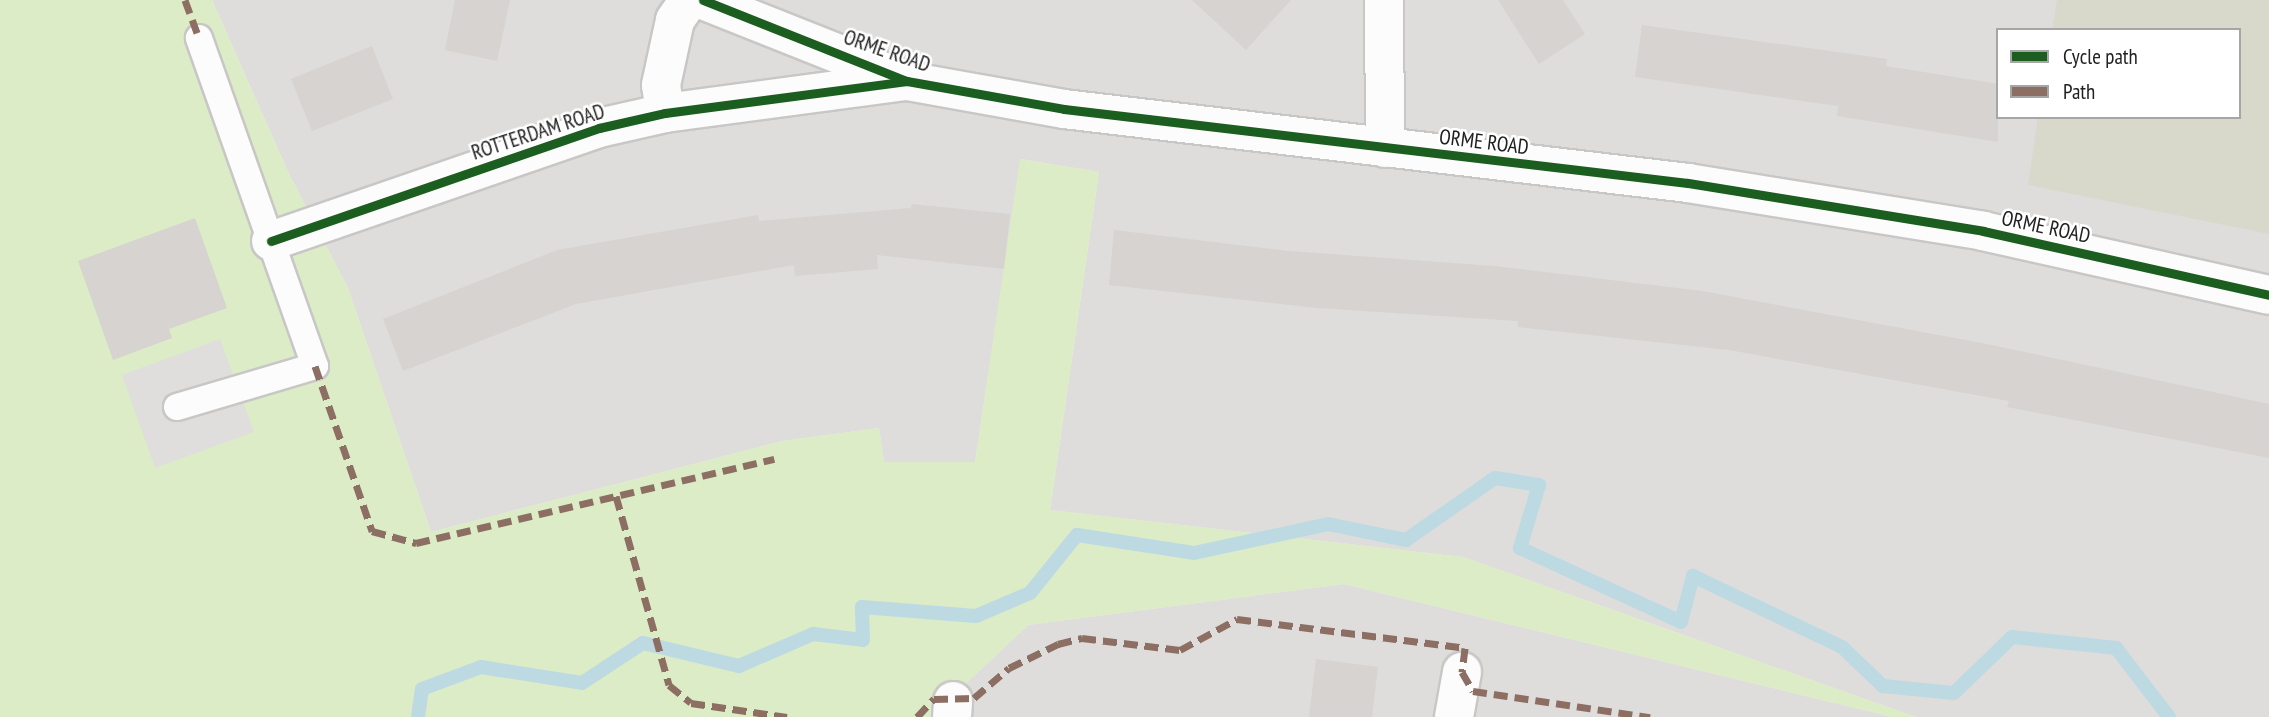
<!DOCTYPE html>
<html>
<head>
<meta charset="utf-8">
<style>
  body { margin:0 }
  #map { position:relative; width:2269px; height:717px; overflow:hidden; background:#efede9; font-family:"PT Sans Narrow",sans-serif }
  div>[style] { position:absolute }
  .residential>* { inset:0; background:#dedddb }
  .construction>* { inset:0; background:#d8d8cb }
  .grass>* { inset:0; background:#dbecc7 }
  .parking>* { inset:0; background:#dfdedd }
  .stream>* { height:14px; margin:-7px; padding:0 7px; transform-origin:7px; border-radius:7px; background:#bddae3 }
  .building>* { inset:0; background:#d6d3d0 }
  .roads { filter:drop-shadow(2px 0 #c8c7c5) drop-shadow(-2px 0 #c8c7c5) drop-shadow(0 2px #c8c7c5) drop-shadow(0 -2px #c8c7c5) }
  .service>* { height:26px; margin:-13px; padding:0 13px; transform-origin:13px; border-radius:13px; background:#fdfcfc }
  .minor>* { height:38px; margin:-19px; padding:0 19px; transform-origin:19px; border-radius:19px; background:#fdfcfc }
  .quiet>* { height:7px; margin-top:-3.5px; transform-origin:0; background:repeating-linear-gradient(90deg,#8d6e63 0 14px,transparent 0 21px) }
  .cycleway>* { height:9px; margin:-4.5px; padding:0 4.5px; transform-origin:4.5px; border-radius:4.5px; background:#1b5e20 }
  span { translate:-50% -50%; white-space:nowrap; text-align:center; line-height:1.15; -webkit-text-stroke:5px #fff; paint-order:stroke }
  .street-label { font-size:21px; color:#212121 }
  .legend { position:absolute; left:1996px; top:28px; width:245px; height:91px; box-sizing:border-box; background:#fff; border:2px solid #a6a6a6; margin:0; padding:9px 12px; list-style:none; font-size:21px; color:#212121 }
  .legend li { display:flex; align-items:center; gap:14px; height:35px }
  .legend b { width:35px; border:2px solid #a6a6a6 }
</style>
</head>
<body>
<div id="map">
  <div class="residential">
    <div style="clip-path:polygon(evenodd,212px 0,2269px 0,2269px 717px,1916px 717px,1463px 557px,1050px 510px,1099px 172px,1021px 159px,975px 462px,884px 462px,879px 428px,782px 441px,431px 532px,348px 288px,289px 174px,212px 0,1998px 30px,2239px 30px,2239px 117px,1998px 117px,1998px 30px)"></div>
    <div style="clip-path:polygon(1344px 584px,1892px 717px,930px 717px,1028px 625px)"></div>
  </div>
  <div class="construction">
    <div style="clip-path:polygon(2057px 0,2269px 0,2269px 234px,2028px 185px,2038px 117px,2239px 117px,2239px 30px,2052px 30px)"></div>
  </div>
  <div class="grass">
    <div style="clip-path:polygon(0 0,212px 0,289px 174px,348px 288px,431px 532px,782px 441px,879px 428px,884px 462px,975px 462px,1020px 159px,1099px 172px,1050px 510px,1463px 557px,1916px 717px,1892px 717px,1344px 584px,1028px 625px,930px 717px,0 717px)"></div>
  </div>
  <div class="parking">
    <div style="clip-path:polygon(220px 339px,254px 432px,155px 468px,122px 375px)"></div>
  </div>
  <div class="stream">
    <div style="left:418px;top:717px;width:28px;rotate:-82deg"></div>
    <div style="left:422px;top:689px;width:63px;rotate:-20.4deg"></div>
    <div style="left:481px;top:667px;width:102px;rotate:9deg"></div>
    <div style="left:582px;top:683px;width:73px;rotate:-33.3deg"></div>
    <div style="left:643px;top:643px;width:99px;rotate:13.5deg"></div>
    <div style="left:739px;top:666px;width:81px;rotate:-23.4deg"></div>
    <div style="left:813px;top:634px;width:50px;rotate:6.8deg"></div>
    <div style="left:863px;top:640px;width:33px;rotate:-92deg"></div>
    <div style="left:862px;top:607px;width:114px;rotate:4.5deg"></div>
    <div style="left:976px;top:616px;width:59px;rotate:-23.1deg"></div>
    <div style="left:1030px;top:593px;width:75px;rotate:-51deg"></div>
    <div style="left:1077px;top:535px;width:118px;rotate:8.7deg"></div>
    <div style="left:1194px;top:553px;width:137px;rotate:-12.2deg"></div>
    <div style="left:1328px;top:524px;width:80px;rotate:11.6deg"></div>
    <div style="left:1406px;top:540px;width:108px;rotate:-34.9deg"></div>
    <div style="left:1495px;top:478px;width:45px;rotate:9deg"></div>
    <div style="left:1539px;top:485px;width:66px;rotate:106.8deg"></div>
    <div style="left:1520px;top:548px;width:177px;rotate:24.7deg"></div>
    <div style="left:1681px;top:622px;width:48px;rotate:-75.4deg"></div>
    <div style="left:1693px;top:576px;width:165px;rotate:25.5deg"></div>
    <div style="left:1842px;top:647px;width:57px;rotate:43.6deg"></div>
    <div style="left:1883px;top:686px;width:71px;rotate:5.6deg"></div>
    <div style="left:1954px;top:693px;width:81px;rotate:-44deg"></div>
    <div style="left:2012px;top:637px;width:105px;rotate:6deg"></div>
    <div style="left:2116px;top:648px;width:87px;rotate:52.5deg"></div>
  </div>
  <div class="building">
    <div style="clip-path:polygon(455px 0,510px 0,497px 61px,445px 50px)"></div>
    <div style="clip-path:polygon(1192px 0,1291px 0,1246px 50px)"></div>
    <div style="clip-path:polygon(1498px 0,1563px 0,1585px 34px,1539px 64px)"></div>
    <div style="clip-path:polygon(1642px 25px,1887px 59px,1886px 66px,1998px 84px,1998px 142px,1837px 116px,1838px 106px,1635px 77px)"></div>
    <div style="clip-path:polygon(372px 46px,393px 99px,312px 131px,291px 79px)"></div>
    <div style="clip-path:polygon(912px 204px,1010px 214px,1004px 269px,877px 255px,878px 269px,795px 276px,794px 265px,576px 304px,403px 371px,383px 319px,557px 250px,758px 215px,759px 221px,911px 208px)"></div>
    <div style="clip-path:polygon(195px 218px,227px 308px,169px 329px,172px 338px,113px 360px,78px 261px)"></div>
    <div style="clip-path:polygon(1114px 230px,1289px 251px,1494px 266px,1702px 291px,1987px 344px,2269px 404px,2269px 458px,2007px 407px,2009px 401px,1729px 350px,1518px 327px,1518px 321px,1317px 308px,1109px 285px)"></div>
    <div style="clip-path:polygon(1316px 659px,1378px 667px,1372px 717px,1309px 717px)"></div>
  </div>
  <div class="roads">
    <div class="service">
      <div style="left:177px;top:407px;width:144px;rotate:-16.5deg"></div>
      <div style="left:315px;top:366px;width:348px;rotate:-109.5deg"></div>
    </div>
    <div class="minor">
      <div style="left:703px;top:0;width:219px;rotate:21.7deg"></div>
      <div style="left:907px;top:81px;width:159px;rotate:10.1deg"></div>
      <div style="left:1064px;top:109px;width:628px;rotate:6.76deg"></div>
      <div style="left:1688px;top:183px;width:299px;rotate:9.2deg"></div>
      <div style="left:1983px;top:231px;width:293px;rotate:12.6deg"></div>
      <div style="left:1384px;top:0;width:148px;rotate:89.6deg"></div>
      <div style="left:665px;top:113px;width:28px;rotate:-98deg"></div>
      <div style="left:661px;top:85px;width:66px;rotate:-77.8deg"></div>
      <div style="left:675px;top:20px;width:24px;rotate:-55deg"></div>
      <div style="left:271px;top:241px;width:347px;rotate:-19deg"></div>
      <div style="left:599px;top:128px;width:68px;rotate:-12.8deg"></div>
      <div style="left:665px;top:113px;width:241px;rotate:-7.6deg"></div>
      <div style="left:952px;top:717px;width:16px;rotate:-86deg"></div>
      <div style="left:1454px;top:717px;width:46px;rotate:-79.9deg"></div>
    </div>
  </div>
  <div class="quiet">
    <div style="left:185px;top:0;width:40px;rotate:69.8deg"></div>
    <div style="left:315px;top:366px;width:175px;rotate:70.9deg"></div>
    <div style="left:372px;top:531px;width:46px;rotate:15.3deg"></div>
    <div style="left:416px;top:543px;width:368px;rotate:-13.2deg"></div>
    <div style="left:616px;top:496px;width:196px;rotate:74.3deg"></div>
    <div style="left:669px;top:685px;width:28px;rotate:39deg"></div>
    <div style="left:691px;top:703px;width:97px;rotate:8.3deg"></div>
    <div style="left:917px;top:717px;width:25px;rotate:-47deg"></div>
    <div style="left:934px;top:699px;width:40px;rotate:-1.4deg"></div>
    <div style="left:974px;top:698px;width:46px;rotate:-40.6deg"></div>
    <div style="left:1009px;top:668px;width:55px;rotate:-26.1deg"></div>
    <div style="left:1058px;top:644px;width:25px;rotate:-14deg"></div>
    <div style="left:1082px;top:638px;width:99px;rotate:7deg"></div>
    <div style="left:1180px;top:650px;width:65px;rotate:-28.5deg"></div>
    <div style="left:1237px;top:619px;width:230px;rotate:7.2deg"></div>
    <div style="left:1465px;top:648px;width:24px;rotate:97deg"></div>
    <div style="left:1462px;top:672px;width:22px;rotate:60deg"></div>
    <div style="left:1473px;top:691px;width:179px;rotate:8.4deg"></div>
  </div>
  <div class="cycleway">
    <div style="left:703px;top:0;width:219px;rotate:21.7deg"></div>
    <div style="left:907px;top:81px;width:159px;rotate:10.1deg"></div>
    <div style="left:1064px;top:109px;width:628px;rotate:6.76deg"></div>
    <div style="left:1688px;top:183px;width:299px;rotate:9.2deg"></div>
    <div style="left:1983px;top:231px;width:293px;rotate:12.6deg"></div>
    <div style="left:271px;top:241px;width:347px;rotate:-19deg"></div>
    <div style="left:599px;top:128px;width:68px;rotate:-12.8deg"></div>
    <div style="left:665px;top:113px;width:244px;rotate:-7.5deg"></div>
  </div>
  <div class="street-label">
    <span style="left:887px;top:51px;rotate:19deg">ORME ROAD</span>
    <span style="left:538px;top:132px;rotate:-18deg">ROTTERDAM ROAD</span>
    <span style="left:1484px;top:142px;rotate:7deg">ORME ROAD</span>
    <span style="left:2046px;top:227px;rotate:12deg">ORME ROAD</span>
  </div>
  <ul class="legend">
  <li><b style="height:9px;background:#1b5e20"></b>Cycle path</li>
  <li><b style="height:9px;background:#8d6e63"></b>Path</li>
  </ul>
</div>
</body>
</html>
